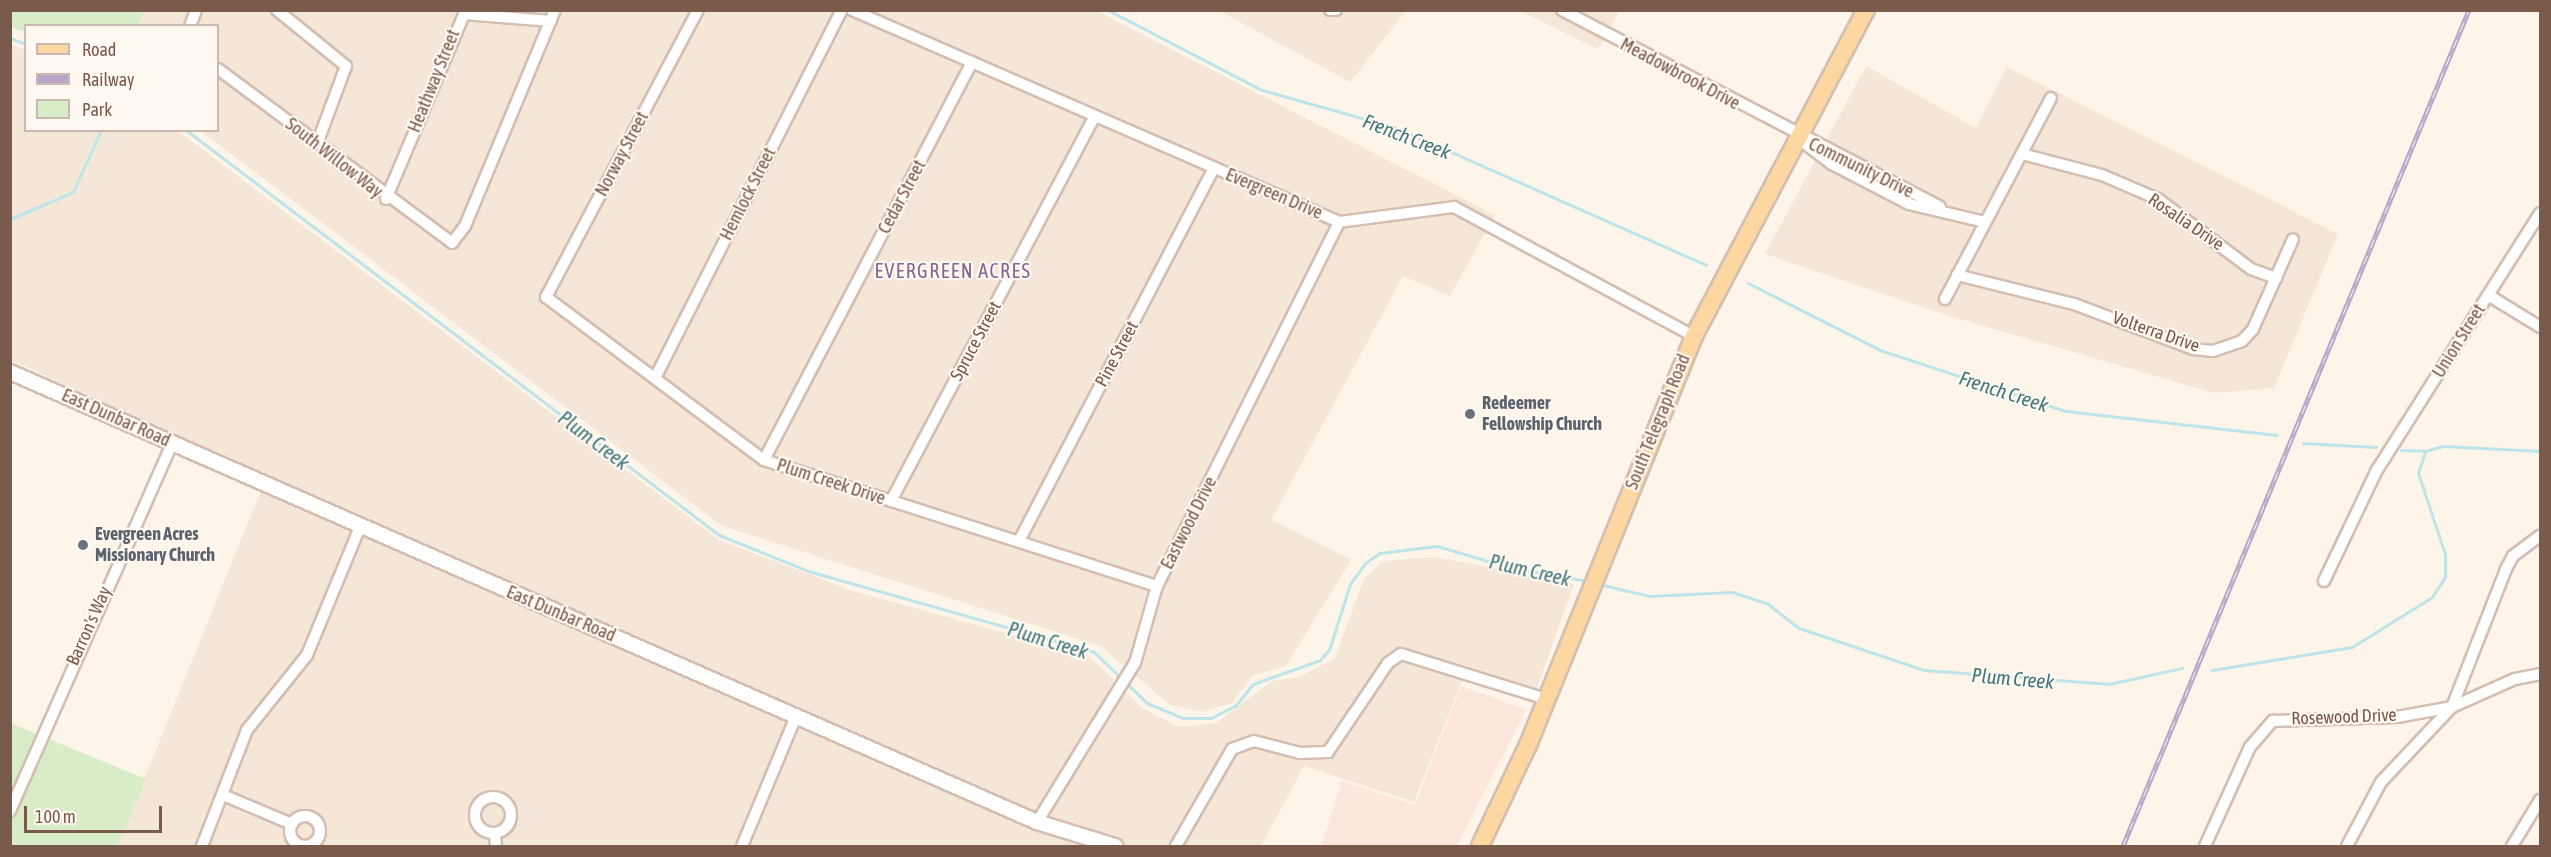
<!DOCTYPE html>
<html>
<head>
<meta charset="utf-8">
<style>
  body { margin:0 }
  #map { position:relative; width:2551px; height:857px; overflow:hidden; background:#fdf5ea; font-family:"Asap Condensed",sans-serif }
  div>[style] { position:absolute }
  .residential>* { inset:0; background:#f5e7d8 }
  .commercial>* { inset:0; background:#fde6dd }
  .green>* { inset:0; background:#d7ecc7 }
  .stream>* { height:3px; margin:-1.5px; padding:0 1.5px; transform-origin:1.5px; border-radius:1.5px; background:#bde4e8 }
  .roads { filter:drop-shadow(2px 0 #d3beb1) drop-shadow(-2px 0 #d3beb1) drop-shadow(0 2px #d3beb1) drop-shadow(0 -2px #d3beb1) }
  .street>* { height:10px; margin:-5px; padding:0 5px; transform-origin:5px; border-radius:5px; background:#fff }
  .street>.ring { margin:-5px; padding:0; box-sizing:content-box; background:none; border:10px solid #fff; border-radius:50% }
  .secondary>* { height:14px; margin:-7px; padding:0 7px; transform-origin:7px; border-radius:7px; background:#fff }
  .primary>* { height:16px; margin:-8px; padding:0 8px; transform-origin:8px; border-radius:8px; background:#fdd7a1 }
  .rail>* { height:5px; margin-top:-2.5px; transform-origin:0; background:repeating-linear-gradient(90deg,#fff9f1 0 9px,#b7a6c9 0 18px); box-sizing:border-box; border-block:2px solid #b7a6c9 }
  .dots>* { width:16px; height:16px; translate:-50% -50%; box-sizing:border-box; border:3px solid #fff9f1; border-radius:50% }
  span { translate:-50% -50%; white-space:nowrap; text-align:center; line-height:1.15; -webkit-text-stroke:4.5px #fff9f1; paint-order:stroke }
  .street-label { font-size:18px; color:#7a5a4b }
  .worship-label { font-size:18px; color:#5b616d; font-weight:700 }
  .left { translate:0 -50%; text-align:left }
  .water-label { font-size:20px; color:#3e767e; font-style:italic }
  .neighbourhood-label { font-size:20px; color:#826495; letter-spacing:1.5px }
  .frame { position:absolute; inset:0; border:12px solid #7a5a4b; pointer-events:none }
  .legend { position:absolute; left:24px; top:24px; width:195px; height:108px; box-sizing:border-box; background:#fff9f1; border:2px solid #cab9af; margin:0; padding:8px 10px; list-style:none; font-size:18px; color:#7a5a4b }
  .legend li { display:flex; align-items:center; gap:12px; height:30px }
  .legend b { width:30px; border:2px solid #cab9af }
  .scale { position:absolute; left:24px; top:806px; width:138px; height:27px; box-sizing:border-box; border:3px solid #7a5a4b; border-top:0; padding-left:8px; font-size:18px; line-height:21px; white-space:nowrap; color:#7a5a4b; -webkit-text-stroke:4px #fff9f1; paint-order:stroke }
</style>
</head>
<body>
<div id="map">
  <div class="residential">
    <div style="clip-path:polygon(144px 10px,1097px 11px,1495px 215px,1450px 296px,1403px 276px,1271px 520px,1351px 560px,1286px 666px,1252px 676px,1232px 703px,1202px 712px,1170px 705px,1100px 646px,722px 526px,201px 131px,218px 130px,218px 26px,138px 26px)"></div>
    <div style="clip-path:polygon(1220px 11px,1406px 11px,1350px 82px)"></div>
    <div style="clip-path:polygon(1521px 11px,1620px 11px,1598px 49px)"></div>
    <div style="clip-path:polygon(10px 44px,25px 50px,26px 130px,178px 131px,719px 540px,853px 591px,1089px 656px,1142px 708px,1179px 727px,1216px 723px,1272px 681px,1299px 677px,1335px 658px,1364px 579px,1382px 561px,1434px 557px,1462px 562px,1574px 584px,1536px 691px,1467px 668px,1414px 802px,1304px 766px,1261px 846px,117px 846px,266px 478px,11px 360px)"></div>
    <div style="clip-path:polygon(1866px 66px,1976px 128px,2007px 67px,2338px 234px,2274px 388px,2214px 393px,1949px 316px,1765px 254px)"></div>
  </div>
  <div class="commercial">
    <div style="clip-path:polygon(1461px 686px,1526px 710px,1457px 846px,1321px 846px,1342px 781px,1415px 805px)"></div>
  </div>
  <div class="green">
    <div style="clip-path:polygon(10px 11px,11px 10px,144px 11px,138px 25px,26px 26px,25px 32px,11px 27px)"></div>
    <div style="clip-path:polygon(10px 723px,146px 779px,117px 846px,11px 846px)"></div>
  </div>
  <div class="stream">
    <div style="left:1108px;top:10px;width:174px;rotate:27.5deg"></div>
    <div style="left:1262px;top:90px;width:140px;rotate:15.7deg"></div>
    <div style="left:1397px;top:128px;width:338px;rotate:23.9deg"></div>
    <div style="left:10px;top:38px;width:17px;rotate:21deg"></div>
    <div style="left:186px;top:130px;width:669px;rotate:37.23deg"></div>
    <div style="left:719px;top:535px;width:96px;rotate:22deg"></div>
    <div style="left:808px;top:571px;width:297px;rotate:15.8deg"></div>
    <div style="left:1094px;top:652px;width:74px;rotate:43.9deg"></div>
    <div style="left:1147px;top:703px;width:39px;rotate:23deg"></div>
    <div style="left:1183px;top:718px;width:28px"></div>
    <div style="left:1211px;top:718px;width:28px;rotate:-27deg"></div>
    <div style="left:1236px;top:705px;width:27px;rotate:-51deg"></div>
    <div style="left:1253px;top:684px;width:71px;rotate:-19.7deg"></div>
    <div style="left:1320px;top:660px;width:13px;rotate:-48deg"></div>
    <div style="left:1329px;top:650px;width:69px;rotate:-72.3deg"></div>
    <div style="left:1350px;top:584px;width:26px;rotate:-54deg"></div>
    <div style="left:1365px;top:563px;width:18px;rotate:-34deg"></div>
    <div style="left:1380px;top:553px;width:57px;rotate:-7deg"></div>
    <div style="left:1437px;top:546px;width:74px;rotate:16.5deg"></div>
    <div style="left:1508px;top:567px;width:80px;rotate:10deg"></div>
    <div style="left:10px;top:219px;width:69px;rotate:-23.2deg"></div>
    <div style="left:73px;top:192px;width:68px;rotate:-65.7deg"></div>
    <div style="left:1748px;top:283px;width:148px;rotate:26.9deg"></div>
    <div style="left:1880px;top:350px;width:196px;rotate:18.2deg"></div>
    <div style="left:2066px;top:411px;width:212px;rotate:6.5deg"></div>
    <div style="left:2303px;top:443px;width:73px;rotate:3.1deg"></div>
    <div style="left:2401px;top:450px;width:24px;rotate:2deg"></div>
    <div style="left:1599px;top:584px;width:51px;rotate:13.5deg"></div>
    <div style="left:1649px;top:596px;width:83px;rotate:-2.8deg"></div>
    <div style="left:1732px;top:592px;width:38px;rotate:18deg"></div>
    <div style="left:1768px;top:604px;width:39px;rotate:38deg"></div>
    <div style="left:1799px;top:628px;width:132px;rotate:18.6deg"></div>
    <div style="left:1924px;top:670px;width:186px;rotate:4.3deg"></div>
    <div style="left:2109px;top:684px;width:75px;rotate:-12.4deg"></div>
    <div style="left:2212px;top:670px;width:142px;rotate:-9.3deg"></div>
    <div style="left:2352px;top:647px;width:94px;rotate:-32deg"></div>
    <div style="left:2432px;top:597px;width:24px;rotate:-57deg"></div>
    <div style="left:2445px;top:577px;width:23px;rotate:-90deg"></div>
    <div style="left:2445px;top:554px;width:85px;rotate:-108.4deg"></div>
    <div style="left:2418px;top:473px;width:23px;rotate:-72deg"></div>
    <div style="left:2425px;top:451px;width:20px;rotate:-15deg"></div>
    <div style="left:2444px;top:446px;width:96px;rotate:3deg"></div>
  </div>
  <div class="roads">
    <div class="street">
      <div style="left:277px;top:10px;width:89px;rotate:39.1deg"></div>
      <div style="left:346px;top:66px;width:83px;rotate:110.4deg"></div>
      <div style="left:698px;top:10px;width:325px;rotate:117.9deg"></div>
      <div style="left:546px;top:297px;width:272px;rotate:36.8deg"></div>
      <div style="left:764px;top:460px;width:413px;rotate:17.8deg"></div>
      <div style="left:852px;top:10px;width:531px;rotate:23.52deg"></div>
      <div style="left:1339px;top:222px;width:116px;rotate:-7.4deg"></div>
      <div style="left:1454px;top:207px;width:272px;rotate:28.3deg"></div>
      <div style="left:1330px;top:10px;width:6px"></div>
      <div style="left:1562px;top:10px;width:426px;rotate:27.5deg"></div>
      <div style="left:190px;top:26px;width:17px;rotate:-69deg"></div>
      <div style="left:218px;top:69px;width:292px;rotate:36.6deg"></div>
      <div style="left:452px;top:243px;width:21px;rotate:-53deg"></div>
      <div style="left:465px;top:226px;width:234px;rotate:-67.4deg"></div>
      <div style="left:1800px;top:140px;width:38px;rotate:37deg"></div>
      <div style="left:1830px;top:163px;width:89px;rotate:27.4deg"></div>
      <div style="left:1909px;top:204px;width:78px;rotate:13.3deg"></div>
      <div style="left:2022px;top:154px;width:83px;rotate:14.7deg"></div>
      <div style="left:2102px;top:175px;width:61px;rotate:23.2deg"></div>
      <div style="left:2158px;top:199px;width:116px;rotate:37deg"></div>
      <div style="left:2251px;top:269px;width:27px;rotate:20deg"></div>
      <div style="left:386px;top:199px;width:201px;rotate:-67.1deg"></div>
      <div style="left:464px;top:14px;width:87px;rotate:4.6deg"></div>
      <div style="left:1957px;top:275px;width:121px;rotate:13.9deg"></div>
      <div style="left:2074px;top:304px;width:127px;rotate:20.7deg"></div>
      <div style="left:2193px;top:349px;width:20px;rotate:6deg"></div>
      <div style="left:2213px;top:351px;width:31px;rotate:-19deg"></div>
      <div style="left:2242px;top:341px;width:16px;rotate:-47deg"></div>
      <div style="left:2253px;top:329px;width:98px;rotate:-66deg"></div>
      <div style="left:2488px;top:295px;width:61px;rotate:31.6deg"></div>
      <div style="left:1945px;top:299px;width:227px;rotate:-62.2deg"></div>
      <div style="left:655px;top:378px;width:413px;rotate:-63.1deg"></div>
      <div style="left:764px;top:460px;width:449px;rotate:-62.4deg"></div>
      <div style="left:891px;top:501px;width:436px;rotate:-62.1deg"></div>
      <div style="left:1019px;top:541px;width:421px;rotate:-62.4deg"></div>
      <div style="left:2324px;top:581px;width:123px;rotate:-64.5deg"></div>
      <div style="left:2377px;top:470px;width:304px;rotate:-57.6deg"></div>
      <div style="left:223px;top:795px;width:75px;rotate:22.8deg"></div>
      <div class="ring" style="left:475px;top:797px;width:26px;height:26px"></div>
      <div style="left:10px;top:811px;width:403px;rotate:-66.2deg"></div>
      <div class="ring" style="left:290px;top:816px;width:20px;height:20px"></div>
      <div style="left:1037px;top:822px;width:187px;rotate:-58.4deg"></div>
      <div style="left:1135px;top:663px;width:80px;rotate:-74.1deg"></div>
      <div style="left:1157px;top:586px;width:407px;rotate:-63.4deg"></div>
      <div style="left:495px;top:833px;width:13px;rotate:86deg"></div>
      <div style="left:202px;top:846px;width:124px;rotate:-68.8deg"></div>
      <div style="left:247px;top:730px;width:96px;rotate:-51.3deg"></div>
      <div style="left:307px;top:655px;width:139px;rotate:-67.5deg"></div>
      <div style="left:742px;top:846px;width:141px;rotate:-67.4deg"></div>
      <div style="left:1176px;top:846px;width:112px;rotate:-60deg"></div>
      <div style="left:1232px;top:749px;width:23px;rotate:-20deg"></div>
      <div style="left:1254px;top:741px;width:48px;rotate:14.6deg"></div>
      <div style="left:1300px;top:753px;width:28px;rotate:-2deg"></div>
      <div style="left:1328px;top:752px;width:107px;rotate:-56deg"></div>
      <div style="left:1388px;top:663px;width:16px;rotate:-35deg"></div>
      <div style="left:1401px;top:654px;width:152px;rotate:17.2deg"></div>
      <div style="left:2205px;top:846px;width:109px;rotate:-65.6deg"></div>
      <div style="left:2250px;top:747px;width:35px;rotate:-49deg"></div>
      <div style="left:2273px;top:721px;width:124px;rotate:-1.8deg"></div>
      <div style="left:2397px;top:717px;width:56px;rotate:-10.3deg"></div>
      <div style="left:2452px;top:707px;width:148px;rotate:-68.6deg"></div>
      <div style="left:2506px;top:569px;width:15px;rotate:-62deg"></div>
      <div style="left:2513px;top:556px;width:34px;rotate:-37deg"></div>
      <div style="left:2347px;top:846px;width:72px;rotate:-62deg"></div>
      <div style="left:2381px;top:782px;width:103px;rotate:-46.6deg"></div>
      <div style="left:2452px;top:707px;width:69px;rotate:-24deg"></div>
      <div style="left:2515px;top:679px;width:25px;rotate:-11deg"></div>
      <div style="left:2512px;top:846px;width:54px;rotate:-58.7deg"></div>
    </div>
    <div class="secondary">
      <div style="left:10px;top:372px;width:1121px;rotate:23.66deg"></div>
      <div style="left:1037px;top:822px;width:82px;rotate:17.1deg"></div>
    </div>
    <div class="primary">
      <div style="left:1480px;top:846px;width:112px;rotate:-64.6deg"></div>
      <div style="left:1528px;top:745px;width:441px;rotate:-67.9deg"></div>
      <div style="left:1694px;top:336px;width:369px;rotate:-62.2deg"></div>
    </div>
  </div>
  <div class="rail">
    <div style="left:2123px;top:846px;width:905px;rotate:-67.52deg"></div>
  </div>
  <div class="dots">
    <div style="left:1470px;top:414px;background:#6b7280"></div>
    <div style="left:83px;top:545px;background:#6b7280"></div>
  </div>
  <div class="street-label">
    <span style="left:1680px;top:74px;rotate:28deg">Meadowbrook Drive</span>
    <span style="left:434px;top:81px;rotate:-68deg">Heathway Street</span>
    <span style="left:622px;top:154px;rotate:-62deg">Norway Street</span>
    <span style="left:334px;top:158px;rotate:38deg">South Willow Way</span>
    <span style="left:1861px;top:168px;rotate:26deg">Community Drive</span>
    <span style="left:748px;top:194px;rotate:-63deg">Hemlock Street</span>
    <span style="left:1274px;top:194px;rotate:23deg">Evergreen Drive</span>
    <span style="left:902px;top:197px;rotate:-62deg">Cedar Street</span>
    <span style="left:2186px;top:222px;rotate:34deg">Rosalia Drive</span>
    <span style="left:2156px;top:332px;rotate:19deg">Volterra Drive</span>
    <span style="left:976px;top:341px;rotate:-62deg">Spruce Street</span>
    <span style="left:2459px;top:341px;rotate:-58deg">Union Street</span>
    <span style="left:1117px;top:354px;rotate:-62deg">Pine Street</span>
    <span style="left:116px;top:418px;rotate:24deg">East Dunbar Road</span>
    <span style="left:1658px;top:422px;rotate:-68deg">South Telegraph Road</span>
    <span style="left:831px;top:482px;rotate:18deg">Plum Creek Drive</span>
    <span style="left:1189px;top:523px;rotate:-63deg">Eastwood Drive</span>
    <span style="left:561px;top:614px;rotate:23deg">East Dunbar Road</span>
    <span style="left:89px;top:626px;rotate:-66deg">Barron's Way</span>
    <span style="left:2344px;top:717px;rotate:-2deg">Rosewood Drive</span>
  </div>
  <div class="worship-label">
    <span class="left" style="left:1482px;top:414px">Redeemer<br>Fellowship Church</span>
    <span class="left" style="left:95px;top:545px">Evergreen Acres<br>Missionary Church</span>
  </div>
  <div class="water-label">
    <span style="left:1407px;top:136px;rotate:21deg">French Creek</span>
    <span style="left:2004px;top:391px;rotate:18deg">French Creek</span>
    <span style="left:594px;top:440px;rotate:37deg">Plum Creek</span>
    <span style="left:1530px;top:570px;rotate:13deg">Plum Creek</span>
    <span style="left:1048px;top:640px;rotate:17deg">Plum Creek</span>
    <span style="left:2013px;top:678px;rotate:5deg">Plum Creek</span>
  </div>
  <div class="neighbourhood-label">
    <span style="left:953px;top:270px">EVERGREEN ACRES</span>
  </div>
  <div class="frame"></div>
  <ul class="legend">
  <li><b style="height:8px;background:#fdd7a1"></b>Road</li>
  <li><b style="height:8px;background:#b7a6c9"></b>Railway</li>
  <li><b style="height:16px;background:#d7ecc7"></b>Park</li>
  </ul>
  <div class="scale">100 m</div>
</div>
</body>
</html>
